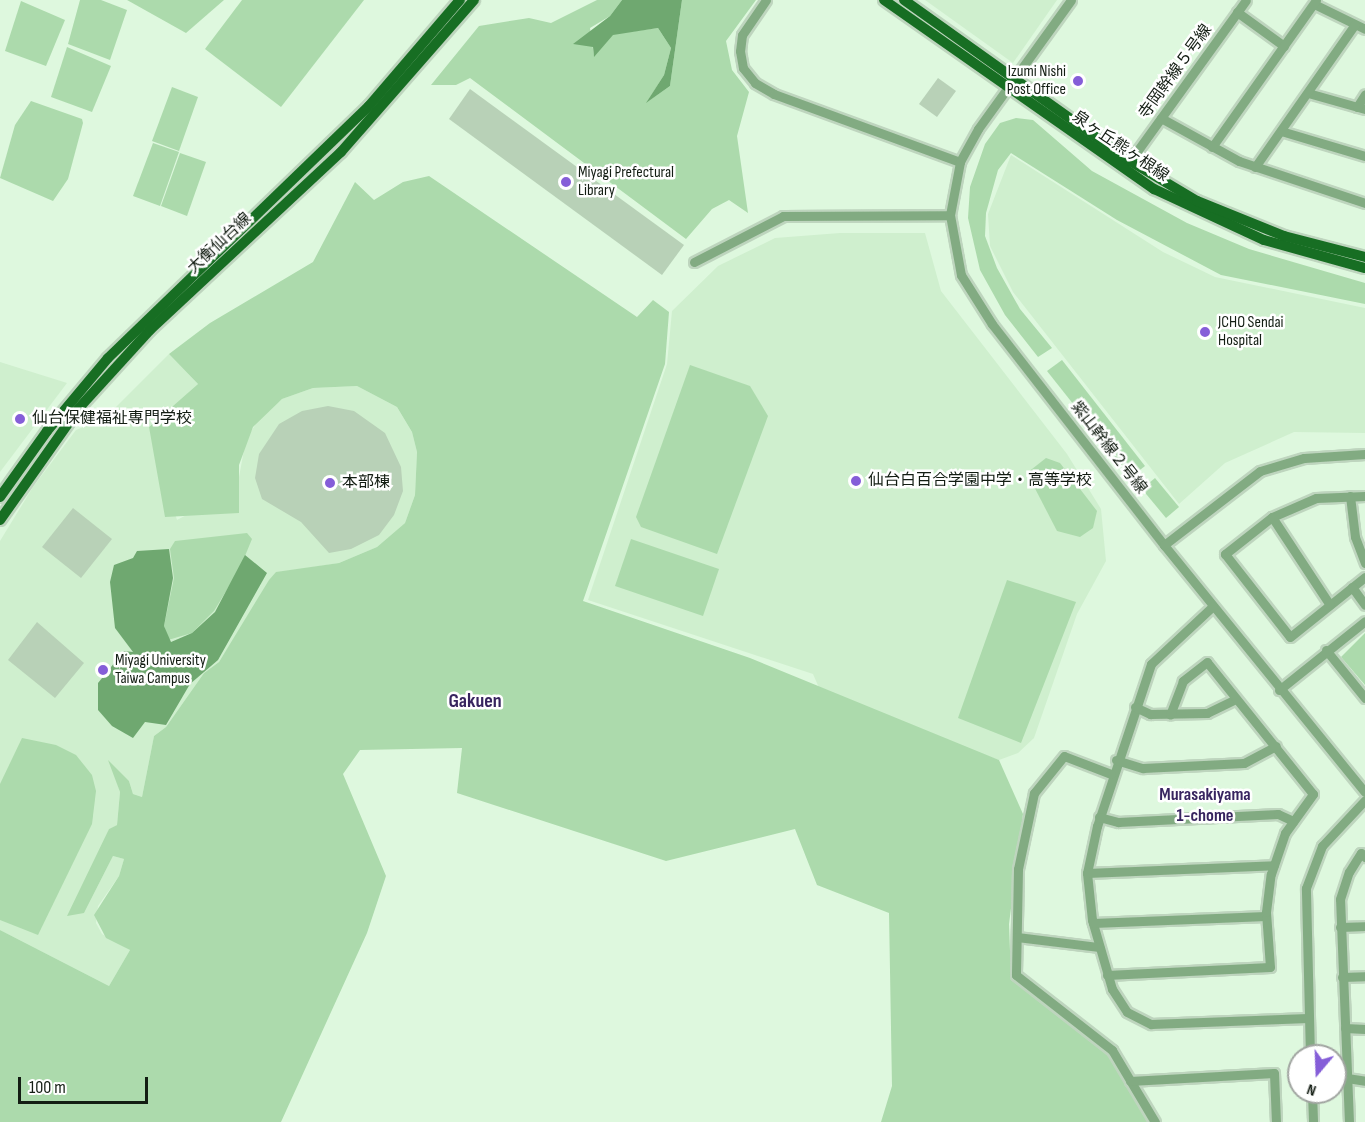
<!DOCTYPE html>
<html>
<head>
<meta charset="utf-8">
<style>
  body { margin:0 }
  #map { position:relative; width:1365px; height:1122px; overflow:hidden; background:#def8de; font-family:"Sofia Sans Condensed","Noto Sans JP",sans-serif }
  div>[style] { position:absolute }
  .built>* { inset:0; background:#cfefce }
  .green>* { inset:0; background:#acdaac }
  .water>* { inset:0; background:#6fa870 }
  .building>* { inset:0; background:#b8d1b7 }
  .roads { filter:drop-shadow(2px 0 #bed5be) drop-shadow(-2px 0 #bed5be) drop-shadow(0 2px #bed5be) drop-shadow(0 -2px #bed5be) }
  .minor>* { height:9px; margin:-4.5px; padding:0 4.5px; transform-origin:4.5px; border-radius:4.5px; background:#82ab82 }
  .major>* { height:10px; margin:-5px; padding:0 5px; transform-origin:5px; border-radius:5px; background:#176e23 }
  .dots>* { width:16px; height:16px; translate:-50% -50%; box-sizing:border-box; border:3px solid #fff; border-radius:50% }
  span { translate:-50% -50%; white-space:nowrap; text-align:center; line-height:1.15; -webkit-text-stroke:5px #fff; paint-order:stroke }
  .poi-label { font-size:16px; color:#131d13 }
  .right { translate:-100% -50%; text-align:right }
  .left { translate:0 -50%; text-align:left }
  .street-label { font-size:16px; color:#131d13 }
  .neighbourhood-label { font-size:18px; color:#37245f; font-weight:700 }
  .quarter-label { font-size:20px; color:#37245f; font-weight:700 }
  .north { position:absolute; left:1287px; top:1044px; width:60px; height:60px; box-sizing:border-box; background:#fff; border:2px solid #a1a5a1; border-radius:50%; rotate:199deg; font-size:16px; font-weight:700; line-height:24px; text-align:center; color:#131d13 }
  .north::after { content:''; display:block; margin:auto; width:21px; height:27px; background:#855ed8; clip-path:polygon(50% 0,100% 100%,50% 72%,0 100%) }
  .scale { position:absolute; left:18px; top:1077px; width:130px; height:27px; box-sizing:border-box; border:3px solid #131d13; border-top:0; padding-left:8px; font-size:18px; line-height:21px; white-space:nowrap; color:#131d13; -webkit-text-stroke:4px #fff; paint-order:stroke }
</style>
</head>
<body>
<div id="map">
  <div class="built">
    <div style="clip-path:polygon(925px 0,1057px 0,1013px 63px)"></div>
    <div style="clip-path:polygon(1011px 155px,1163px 252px,1215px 277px,1365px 308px,1365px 433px,1294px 432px,1225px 463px,1179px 504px,1013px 292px,990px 246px,988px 214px)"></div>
    <div style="clip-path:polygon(840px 233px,925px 233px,941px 291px,1067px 454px,1101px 509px,1106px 561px,1077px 614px,1034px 738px,1018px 753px,999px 760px,823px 697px,813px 674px,588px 600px,667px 364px,672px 311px,718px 266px,775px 238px)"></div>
    <div style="clip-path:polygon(169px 354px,198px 384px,149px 427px,177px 520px,237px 488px,246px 439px,261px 416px,282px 399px,313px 388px,357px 386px,397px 407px,412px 432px,417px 452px,415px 495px,405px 523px,377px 547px,339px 563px,276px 573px,219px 662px,204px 673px,166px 727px,154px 736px,142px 797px,133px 794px,129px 781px,112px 767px,120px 792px,117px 825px,109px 829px,84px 913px,113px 856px,124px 859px,119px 876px,98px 906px,96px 923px,102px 934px,130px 950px,109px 986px,0 930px,0 541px,33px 487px,76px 430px,105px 418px)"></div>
    <div style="clip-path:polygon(0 362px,67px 383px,0 472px)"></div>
  </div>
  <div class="green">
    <div style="clip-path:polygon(80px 0,101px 0,127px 10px,110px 60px,68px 44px)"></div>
    <div style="clip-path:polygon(127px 0,224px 0,186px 33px)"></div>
    <div style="clip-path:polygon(242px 0,364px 0,281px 107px,205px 49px)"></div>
    <div style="clip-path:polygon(597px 0,622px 0,610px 16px,590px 28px,594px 56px,613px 34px,658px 28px,671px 48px,664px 75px,647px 102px,670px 86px,682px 0,756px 0,726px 41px,732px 70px,749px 92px,737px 136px,748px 213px,729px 200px,712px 209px,686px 239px,470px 78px,456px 85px,431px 85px,479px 26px,529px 18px,551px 23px)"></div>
    <div style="clip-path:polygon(21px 1px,65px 20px,46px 66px,5px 51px)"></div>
    <div style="clip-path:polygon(67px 47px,111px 66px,92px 112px,51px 97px)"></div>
    <div style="clip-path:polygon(172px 87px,198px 97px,179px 151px,152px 141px)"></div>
    <div style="clip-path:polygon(31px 101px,82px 119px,83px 123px,68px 179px,53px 201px,0 178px,15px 125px)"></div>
    <div style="clip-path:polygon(1016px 118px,1033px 120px,1092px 171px,1187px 223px,1249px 249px,1365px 283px,1365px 304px,1221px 275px,1117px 220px,1011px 153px,998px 170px,986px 213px,985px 236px,997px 268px,1020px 309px,1052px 348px,1038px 357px,1005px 315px,980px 270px,968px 218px,970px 187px,985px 144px,1000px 123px)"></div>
    <div style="clip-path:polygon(153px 143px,179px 152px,160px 206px,133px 196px)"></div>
    <div style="clip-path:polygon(180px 153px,206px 162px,187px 216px,161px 206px)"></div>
    <div style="clip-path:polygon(429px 176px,637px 317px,653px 300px,669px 312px,665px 364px,583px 601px,750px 658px,999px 760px,1023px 814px,1009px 924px,1011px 978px,1109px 1055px,1150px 1122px,881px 1122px,892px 1086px,889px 913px,817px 885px,795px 829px,666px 861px,457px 793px,462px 748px,360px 750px,343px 774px,386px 876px,367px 933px,281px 1122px,0 1122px,0 930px,109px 986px,130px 950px,106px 938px,94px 915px,119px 876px,124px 859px,113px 856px,84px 913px,67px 916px,109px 829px,117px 825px,120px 792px,108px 760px,129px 781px,133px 794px,142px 797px,154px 736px,166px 727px,204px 673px,219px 662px,269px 580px,276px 572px,339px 563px,377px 547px,405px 523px,415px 495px,417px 452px,412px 432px,397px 407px,357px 386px,313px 388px,282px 399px,253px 427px,239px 465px,239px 513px,165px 517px,149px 427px,198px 384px,169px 354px,210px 323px,313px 262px,355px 182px,374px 200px,403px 182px)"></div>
    <div style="clip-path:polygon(1062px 360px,1145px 466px,1131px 477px,1047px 371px)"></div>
    <div style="clip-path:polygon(690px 365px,750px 386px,768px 416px,717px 554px,641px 527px,636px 517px)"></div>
    <div style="clip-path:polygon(1046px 458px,1060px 463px,1097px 511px,1093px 528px,1080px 537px,1057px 531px,1027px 473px)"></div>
    <div style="clip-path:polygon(1155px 478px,1179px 507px,1166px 518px,1142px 489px)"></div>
    <div style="clip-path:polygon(247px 533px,252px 539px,240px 568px,214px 611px,192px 633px,168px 640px,164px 626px,174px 578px,170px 549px,175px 541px)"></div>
    <div style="clip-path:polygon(631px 539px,719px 569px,703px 616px,615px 586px)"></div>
    <div style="clip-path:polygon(1007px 580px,1076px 602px,1021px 743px,958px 718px)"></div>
    <div style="clip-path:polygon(1365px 633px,1365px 685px,1341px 657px)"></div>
    <div style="clip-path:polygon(22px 738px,56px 745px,76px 755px,92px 775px,96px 791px,92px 824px,38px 935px,0 920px,0 784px)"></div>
  </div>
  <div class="water">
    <div style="clip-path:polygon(622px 0,682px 0,670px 86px,646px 103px,664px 75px,671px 48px,658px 28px,613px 35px,594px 57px,593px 47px,573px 44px,610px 16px)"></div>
    <div style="clip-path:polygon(169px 549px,173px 578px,164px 626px,171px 642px,192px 633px,215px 612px,245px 555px,267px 573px,218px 660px,190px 684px,166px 725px,145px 722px,133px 738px,112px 726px,98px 710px,98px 683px,124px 651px,133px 652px,115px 628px,110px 582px,114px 565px,133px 558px,137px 551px)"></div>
  </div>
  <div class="building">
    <div style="clip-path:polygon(938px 78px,956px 91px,937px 117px,919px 104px)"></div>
    <div style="clip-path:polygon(470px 89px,684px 245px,662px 275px,449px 119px)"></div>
    <div style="clip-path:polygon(328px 406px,354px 411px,385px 433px,401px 467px,403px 491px,394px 515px,379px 535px,351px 549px,329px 553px,301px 522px,262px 499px,255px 478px,259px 454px,279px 424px,302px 411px)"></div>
    <div style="clip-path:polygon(73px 508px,112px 539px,81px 578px,42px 547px)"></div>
    <div style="clip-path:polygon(37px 622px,84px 663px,55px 698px,8px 660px)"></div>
  </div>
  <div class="roads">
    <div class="minor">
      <div style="left:766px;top:0;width:42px;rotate:124.4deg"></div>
      <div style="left:742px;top:35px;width:16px;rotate:97deg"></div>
      <div style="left:740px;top:51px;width:17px;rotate:80deg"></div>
      <div style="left:743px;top:68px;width:19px;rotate:51deg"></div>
      <div style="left:755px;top:83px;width:22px;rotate:30deg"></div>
      <div style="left:774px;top:94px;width:198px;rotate:20.1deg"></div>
      <div style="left:1071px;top:0;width:159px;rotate:125.8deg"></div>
      <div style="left:978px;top:129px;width:38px;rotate:119deg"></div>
      <div style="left:960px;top:162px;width:54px;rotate:100.7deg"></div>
      <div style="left:950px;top:215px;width:61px;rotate:79.6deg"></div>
      <div style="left:961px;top:275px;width:58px;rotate:57.7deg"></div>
      <div style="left:992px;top:324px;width:280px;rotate:52.1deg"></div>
      <div style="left:1164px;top:545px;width:318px;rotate:50.9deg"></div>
      <div style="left:1314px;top:4px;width:57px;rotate:26.1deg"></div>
      <div style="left:1237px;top:12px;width:58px;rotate:35.9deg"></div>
      <div style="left:1308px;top:93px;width:59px;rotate:15.7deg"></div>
      <div style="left:1357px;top:107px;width:15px;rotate:-58deg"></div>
      <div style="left:1161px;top:118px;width:89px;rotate:28.9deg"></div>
      <div style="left:1239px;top:161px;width:133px;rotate:18.4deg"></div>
      <div style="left:1281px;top:131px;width:88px;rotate:16.6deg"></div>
      <div style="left:1212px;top:147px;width:180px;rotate:-54.7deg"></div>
      <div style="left:1130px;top:161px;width:198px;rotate:-54.2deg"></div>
      <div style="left:1255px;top:167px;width:174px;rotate:-55deg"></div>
      <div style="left:694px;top:262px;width:100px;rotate:-27.3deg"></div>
      <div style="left:783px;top:216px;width:167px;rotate:-0.3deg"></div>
      <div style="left:1350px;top:496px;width:41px;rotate:83deg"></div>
      <div style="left:1355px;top:537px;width:28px;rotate:69deg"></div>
      <div style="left:1365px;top:496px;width:49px;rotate:177.7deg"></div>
      <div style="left:1316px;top:498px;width:48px;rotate:156.6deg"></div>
      <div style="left:1272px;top:517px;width:60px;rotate:141.8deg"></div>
      <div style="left:1225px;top:554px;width:105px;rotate:51.9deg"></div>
      <div style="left:1290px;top:637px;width:96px;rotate:-38.7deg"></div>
      <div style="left:1272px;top:517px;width:105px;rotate:56.6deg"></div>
      <div style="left:1164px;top:545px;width:121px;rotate:-37.6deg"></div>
      <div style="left:1260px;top:471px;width:46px;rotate:-16.5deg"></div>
      <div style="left:1304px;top:458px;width:61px;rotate:-3.8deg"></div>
      <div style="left:1352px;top:587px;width:22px;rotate:54deg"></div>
      <div style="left:1213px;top:606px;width:85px;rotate:136.9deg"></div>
      <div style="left:1151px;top:664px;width:171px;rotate:108.4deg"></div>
      <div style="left:1097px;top:826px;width:48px;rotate:102deg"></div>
      <div style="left:1087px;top:873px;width:47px;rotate:83.9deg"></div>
      <div style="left:1092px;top:920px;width:72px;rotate:73.8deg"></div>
      <div style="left:1112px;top:989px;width:27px;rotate:57deg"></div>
      <div style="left:1127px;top:1012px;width:27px;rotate:27deg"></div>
      <div style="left:1151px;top:1024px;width:157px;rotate:-2.2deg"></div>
      <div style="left:1326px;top:650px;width:62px;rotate:50.9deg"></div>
      <div style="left:1279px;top:690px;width:110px;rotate:-38.7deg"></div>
      <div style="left:1135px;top:707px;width:17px;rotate:25deg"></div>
      <div style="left:1150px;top:714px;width:57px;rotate:-1deg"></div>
      <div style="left:1207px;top:713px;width:32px;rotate:-26deg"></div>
      <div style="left:1116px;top:760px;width:28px;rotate:17deg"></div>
      <div style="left:1143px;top:768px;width:101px;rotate:-2.8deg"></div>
      <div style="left:1244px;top:763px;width:36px;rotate:-28deg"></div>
      <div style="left:1111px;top:774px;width:50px;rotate:-159deg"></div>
      <div style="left:1064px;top:756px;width:48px;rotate:129deg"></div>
      <div style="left:1034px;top:793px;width:78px;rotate:101.9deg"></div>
      <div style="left:1018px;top:869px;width:106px;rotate:91.1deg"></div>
      <div style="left:1016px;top:975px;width:122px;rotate:38deg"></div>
      <div style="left:1112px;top:1050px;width:84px;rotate:59.2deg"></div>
      <div style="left:1099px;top:817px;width:20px;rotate:15deg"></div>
      <div style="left:1118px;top:822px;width:160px;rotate:-2.9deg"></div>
      <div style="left:1278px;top:814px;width:17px;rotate:25deg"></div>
      <div style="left:1087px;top:873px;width:187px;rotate:-2.4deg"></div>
      <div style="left:1093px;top:923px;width:173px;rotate:-2.3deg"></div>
      <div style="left:1340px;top:927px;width:25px;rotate:-2deg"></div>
      <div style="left:1017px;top:937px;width:83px;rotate:7deg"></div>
      <div style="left:1107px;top:975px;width:163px;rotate:-2.8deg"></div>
      <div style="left:1270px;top:967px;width:55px;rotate:-94.2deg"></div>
      <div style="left:1266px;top:912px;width:38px;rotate:-83deg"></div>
      <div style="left:1271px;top:874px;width:43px;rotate:-71.1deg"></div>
      <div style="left:1285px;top:833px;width:48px;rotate:-54.3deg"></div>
      <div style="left:1313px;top:794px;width:169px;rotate:-128.8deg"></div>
      <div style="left:1207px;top:662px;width:31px;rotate:142deg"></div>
      <div style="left:1183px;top:681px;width:36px;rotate:111deg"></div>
      <div style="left:1342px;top:977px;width:23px;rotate:-2deg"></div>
      <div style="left:1345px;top:1028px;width:20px;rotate:3deg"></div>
      <div style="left:1310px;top:1056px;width:168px;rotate:-91.4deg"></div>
      <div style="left:1306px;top:888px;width:45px;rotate:-69.1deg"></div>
      <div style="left:1322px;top:846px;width:63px;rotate:-46.9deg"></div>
      <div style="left:1347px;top:1078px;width:18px;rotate:9deg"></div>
      <div style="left:1130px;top:1081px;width:144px;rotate:-3.2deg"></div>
      <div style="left:1274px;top:1073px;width:49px;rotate:87.7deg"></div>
      <div style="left:1312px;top:1092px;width:30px;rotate:88deg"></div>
      <div style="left:1349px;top:1122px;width:223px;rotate:-92.3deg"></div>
      <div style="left:1340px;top:899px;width:28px;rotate:-72deg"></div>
      <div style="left:1349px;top:872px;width:22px;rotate:-58deg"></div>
      <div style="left:1361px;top:853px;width:6px;rotate:45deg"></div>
    </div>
    <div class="major">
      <div style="left:884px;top:0;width:330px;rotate:35deg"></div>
      <div style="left:1154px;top:189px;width:121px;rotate:24.9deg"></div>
      <div style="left:1264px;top:240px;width:105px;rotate:15.5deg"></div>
      <div style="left:904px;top:0;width:277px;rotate:35.5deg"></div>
      <div style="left:1130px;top:161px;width:78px;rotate:30.8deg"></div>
      <div style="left:1197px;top:201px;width:94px;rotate:21.9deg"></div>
      <div style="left:1284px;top:236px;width:84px;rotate:14.5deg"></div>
      <div style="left:0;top:497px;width:81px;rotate:-54.5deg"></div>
      <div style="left:47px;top:431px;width:95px;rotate:-50.1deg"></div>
      <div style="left:108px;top:358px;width:363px;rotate:-44deg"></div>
      <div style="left:369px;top:106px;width:140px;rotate:-49.4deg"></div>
      <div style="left:0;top:520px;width:137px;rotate:-54.8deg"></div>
      <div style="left:79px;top:408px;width:105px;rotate:-47.7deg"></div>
      <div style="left:150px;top:330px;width:261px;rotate:-43deg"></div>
      <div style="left:341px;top:152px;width:202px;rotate:-48.8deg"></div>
    </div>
  </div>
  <div class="dots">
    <div style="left:1078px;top:81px;background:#855ed8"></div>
    <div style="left:566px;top:182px;background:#855ed8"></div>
    <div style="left:1205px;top:332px;background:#855ed8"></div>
    <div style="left:20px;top:419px;background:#855ed8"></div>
    <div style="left:856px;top:481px;background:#855ed8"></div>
    <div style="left:330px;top:483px;background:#855ed8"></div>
    <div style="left:103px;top:670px;background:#855ed8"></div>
  </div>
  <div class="poi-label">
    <span class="right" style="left:1066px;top:81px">Izumi Nishi<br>Post Office</span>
    <span class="left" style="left:578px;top:182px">Miyagi Prefectural<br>Library</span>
    <span class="left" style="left:1218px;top:332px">JCHO Sendai<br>Hospital</span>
    <span class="left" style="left:32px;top:419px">仙台保健福祉専門学校</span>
    <span class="left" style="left:868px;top:481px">仙台白百合学園中学・高等学校</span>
    <span class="left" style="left:342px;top:483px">本部棟</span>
    <span class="left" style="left:115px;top:670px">Miyagi University<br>Taiwa Campus</span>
  </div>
  <div class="street-label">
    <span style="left:1176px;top:72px;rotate:-54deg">寺岡幹線５号線</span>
    <span style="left:1120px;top:147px;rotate:34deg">泉ヶ丘熊ヶ根線</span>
    <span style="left:220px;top:244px;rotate:-43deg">大衡仙台線</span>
    <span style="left:1108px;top:448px;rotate:52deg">紫山幹線２号線</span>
  </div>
  <div class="neighbourhood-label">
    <span style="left:1205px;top:806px">Murasakiyama<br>1-chome</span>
  </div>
  <div class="quarter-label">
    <span style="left:475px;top:701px">Gakuen</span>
  </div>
  <div class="north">N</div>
  <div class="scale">100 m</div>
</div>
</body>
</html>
